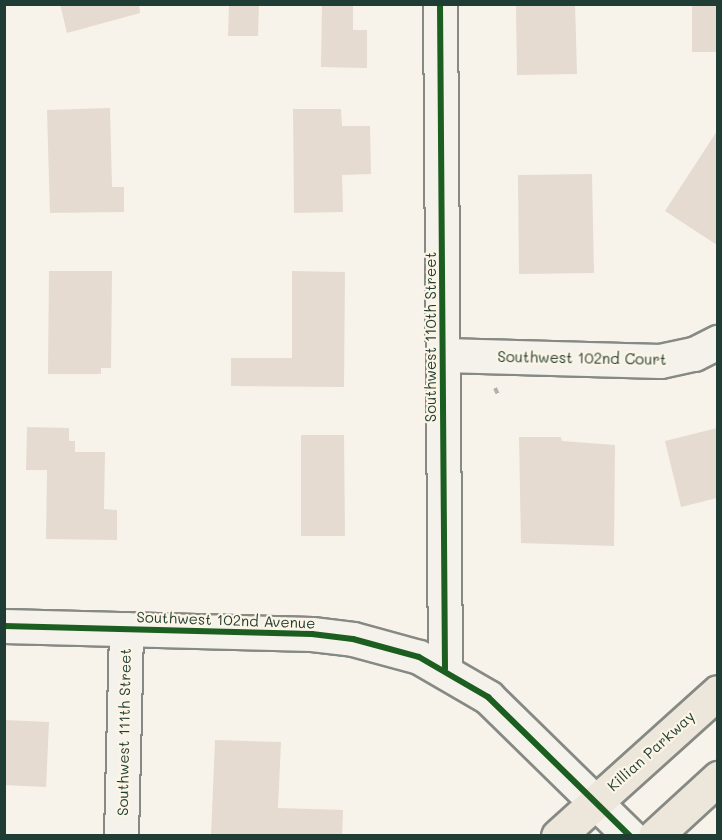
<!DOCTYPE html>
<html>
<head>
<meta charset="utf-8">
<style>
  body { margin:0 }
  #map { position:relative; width:722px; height:840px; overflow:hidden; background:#f7f3ea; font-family:Mali,sans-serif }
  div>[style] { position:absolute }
  .building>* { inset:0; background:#e5dbd0 }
  .path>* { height:4px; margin-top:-2px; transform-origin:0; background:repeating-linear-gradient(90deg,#b0b2ad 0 6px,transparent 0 10.5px) }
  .roads { filter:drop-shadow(2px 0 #868984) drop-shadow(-2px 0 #868984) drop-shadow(0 2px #868984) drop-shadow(0 -2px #868984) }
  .minor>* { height:33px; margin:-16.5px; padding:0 16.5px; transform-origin:16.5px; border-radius:16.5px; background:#f5f2ec }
  .major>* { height:33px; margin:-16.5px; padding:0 16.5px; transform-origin:16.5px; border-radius:16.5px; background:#ede6da }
  .cycleway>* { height:6px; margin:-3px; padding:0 3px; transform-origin:3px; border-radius:3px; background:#1b5e20 }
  span { translate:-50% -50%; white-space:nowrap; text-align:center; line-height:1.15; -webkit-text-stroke:4.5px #fcf5e5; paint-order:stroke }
  .street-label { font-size:15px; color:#1f3d34 }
  .frame { position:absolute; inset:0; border:6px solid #1f3d34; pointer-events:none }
</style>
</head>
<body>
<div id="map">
  <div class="building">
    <div style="clip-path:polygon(60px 4px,139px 4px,140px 13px,67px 33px)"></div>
    <div style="clip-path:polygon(229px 4px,259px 4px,258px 36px,228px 36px)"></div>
    <div style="clip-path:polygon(322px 4px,353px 4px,353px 30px,367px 30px,367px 68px,321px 67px)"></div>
    <div style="clip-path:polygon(516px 4px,575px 4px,577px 74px,517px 75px)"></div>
    <div style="clip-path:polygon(692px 4px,717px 4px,717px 52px,692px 52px)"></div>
    <div style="clip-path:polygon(110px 108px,112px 187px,124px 187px,124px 212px,50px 213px,47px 110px)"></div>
    <div style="clip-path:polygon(293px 109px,341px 109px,342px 126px,370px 126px,371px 174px,342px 175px,343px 212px,294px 213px)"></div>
    <div style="clip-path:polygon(717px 131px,717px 245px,665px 211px)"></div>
    <div style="clip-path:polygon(592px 174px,594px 273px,519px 274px,518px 175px)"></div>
    <div style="clip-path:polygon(49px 271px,112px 271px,111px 368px,101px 368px,101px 374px,48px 374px)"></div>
    <div style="clip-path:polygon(292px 271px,345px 272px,344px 387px,231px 386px,231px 358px,292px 358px)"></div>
    <div style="clip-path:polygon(27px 427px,69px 428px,69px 441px,75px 441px,75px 452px,105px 452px,104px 509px,117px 510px,117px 540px,46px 539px,47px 470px,26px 470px)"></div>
    <div style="clip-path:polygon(717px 428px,717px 498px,681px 507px,665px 441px)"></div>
    <div style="clip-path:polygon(301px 435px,344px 435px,345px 536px,301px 536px)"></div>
    <div style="clip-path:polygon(519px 437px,561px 437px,562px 441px,615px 445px,614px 546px,521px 543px)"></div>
    <div style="clip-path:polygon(4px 720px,49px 722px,46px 787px,4px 785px)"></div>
    <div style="clip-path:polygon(215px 740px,281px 742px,278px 808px,343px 810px,342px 836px,211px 836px)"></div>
  </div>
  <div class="path">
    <div style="left:495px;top:388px;width:10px;rotate:66deg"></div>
  </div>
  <div class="roads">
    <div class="minor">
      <div style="left:440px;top:4px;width:665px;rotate:89.57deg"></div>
      <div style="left:444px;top:355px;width:216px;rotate:1.6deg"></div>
      <div style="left:660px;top:361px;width:35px;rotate:-12deg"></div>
      <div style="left:694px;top:354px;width:27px;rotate:-27deg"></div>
      <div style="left:4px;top:626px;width:308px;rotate:1.5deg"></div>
      <div style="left:312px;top:634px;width:41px;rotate:7deg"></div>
      <div style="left:353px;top:639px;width:68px;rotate:15.3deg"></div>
      <div style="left:419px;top:657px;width:80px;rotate:30.1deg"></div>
      <div style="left:488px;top:697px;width:199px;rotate:44.4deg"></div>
      <div style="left:121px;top:836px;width:207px;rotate:-88.6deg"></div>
    </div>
    <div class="major">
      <div style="left:558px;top:836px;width:215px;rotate:-42deg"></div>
      <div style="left:655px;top:836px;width:86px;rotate:-42.6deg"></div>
    </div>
  </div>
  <div class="cycleway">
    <div style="left:440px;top:4px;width:665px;rotate:89.57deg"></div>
    <div style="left:4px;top:626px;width:308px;rotate:1.5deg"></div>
    <div style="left:312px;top:634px;width:41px;rotate:7deg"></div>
    <div style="left:353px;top:639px;width:68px;rotate:15.3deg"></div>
    <div style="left:419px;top:657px;width:80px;rotate:30.1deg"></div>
    <div style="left:488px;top:697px;width:199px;rotate:44.4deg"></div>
  </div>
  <div class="street-label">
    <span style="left:431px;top:337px;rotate:-90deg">Southwest 110th Street</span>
    <span style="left:582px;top:358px;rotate:1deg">Southwest 102nd Court</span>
    <span style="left:226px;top:620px;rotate:2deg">Southwest 102nd Avenue</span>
    <span style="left:124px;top:732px;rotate:-89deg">Southwest 111th Street</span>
    <span style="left:651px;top:751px;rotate:-42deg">Killian Parkway</span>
  </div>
  <div class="frame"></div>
</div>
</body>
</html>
